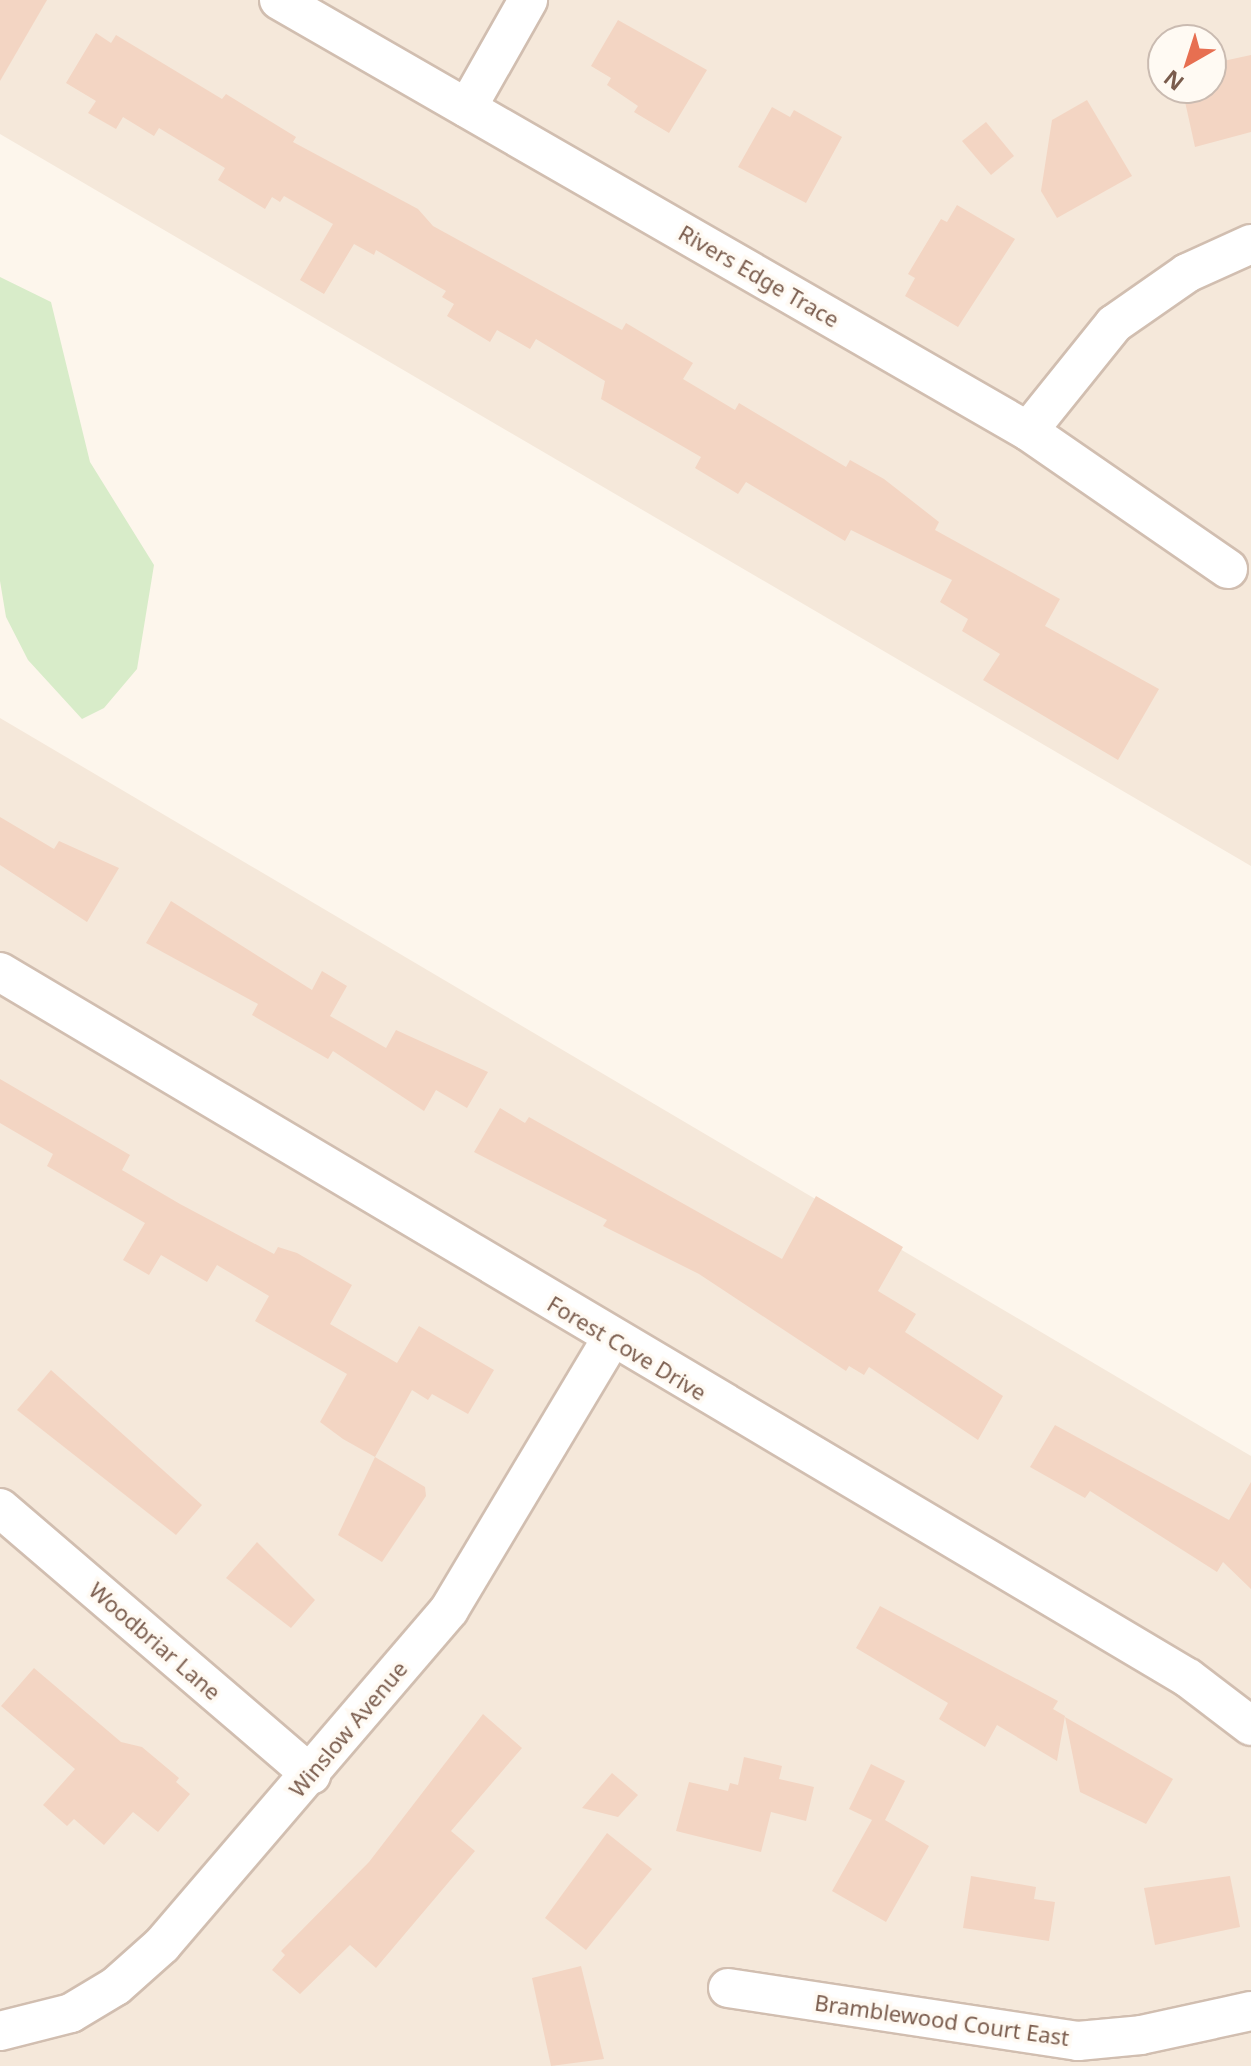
<!DOCTYPE html>
<html>
<head>
<meta charset="utf-8">
<style>
  body { margin:0 }
  #map { position:relative; width:1251px; height:2066px; overflow:hidden; background:#fdf6ec; font-family:"Noto Sans",sans-serif }
  div>[style] { position:absolute }
  .residential>* { inset:0; background:#f5e8da }
  .green>* { inset:0; background:#d8ecc9 }
  .building>* { inset:0; background:#f3d5c3 }
  .roads { filter:drop-shadow(2px 0 #d1beb0) drop-shadow(-2px 0 #d1beb0) drop-shadow(0 2px #d1beb0) drop-shadow(0 -2px #d1beb0) }
  .minor>* { height:38px; margin:-19px; padding:0 19px; transform-origin:19px; border-radius:19px; background:#fff }
  span { translate:-50% -50%; white-space:nowrap; text-align:center; line-height:1.15; -webkit-text-stroke:7px #fffaf3; paint-order:stroke }
  .street-label { font-size:22px; color:#7a5c4d }
  .north { position:absolute; left:1147px; top:24px; width:80px; height:80px; box-sizing:border-box; background:#fffaf3; border:2px solid #cabbb1; border-radius:50%; rotate:219deg; font-size:22px; font-weight:700; line-height:32px; text-align:center; color:#7a5c4d }
  .north::after { content:''; display:block; margin:auto; width:28px; height:36px; background:#e76f51; clip-path:polygon(50% 0,100% 100%,50% 72%,0 100%) }
</style>
</head>
<body>
<div id="map">
  <div class="residential">
    <div style="clip-path:polygon(evenodd,0 0,1251px 0,1251px 866px,0 134px,0 0,1163px 40px,1211px 40px,1211px 88px,1163px 88px,1163px 40px)"></div>
    <div style="clip-path:polygon(0 718px,1251px 1456px,1251px 2066px,0 2066px)"></div>
  </div>
  <div class="green">
    <div style="clip-path:polygon(0 277px,51px 302px,90px 462px,154px 565px,137px 669px,104px 708px,82px 719px,28px 660px,6px 617px,0 581px)"></div>
  </div>
  <div class="building">
    <div style="clip-path:polygon(0 0,47px 0,0 81px)"></div>
    <div style="clip-path:polygon(618px 20px,707px 70px,669px 133px,634px 112px,638px 106px,607px 85px,611px 78px,591px 66px)"></div>
    <div style="clip-path:polygon(96px 33px,111px 43px,116px 35px,222px 99px,226px 94px,296px 137px,293px 142px,418px 209px,433px 226px,622px 330px,626px 323px,693px 363px,683px 379px,735px 410px,739px 403px,846px 467px,850px 460px,884px 479px,939px 522px,935px 530px,1060px 599px,1045px 626px,1159px 689px,1118px 760px,983px 680px,1000px 654px,962px 631px,968px 619px,940px 602px,952px 580px,851px 530px,845px 541px,746px 482px,738px 494px,695px 468px,701px 457px,601px 399px,605px 381px,536px 339px,530px 349px,497px 330px,490px 342px,447px 316px,454px 304px,442px 297px,446px 291px,376px 250px,374px 255px,354px 244px,324px 294px,300px 280px,333px 224px,284px 196px,280px 202px,272px 197px,265px 209px,218px 180px,225px 168px,159px 128px,154px 136px,123px 117px,116px 129px,88px 113px,96px 101px,66px 83px)"></div>
    <div style="clip-path:polygon(1251px 55px,1251px 132px,1195px 147px,1182px 88px,1211px 88px,1214px 63px)"></div>
    <div style="clip-path:polygon(1087px 100px,1132px 176px,1057px 218px,1041px 191px,1052px 120px)"></div>
    <div style="clip-path:polygon(772px 107px,790px 117px,794px 110px,842px 137px,806px 203px,738px 167px)"></div>
    <div style="clip-path:polygon(986px 122px,1014px 156px,991px 175px,962px 141px)"></div>
    <div style="clip-path:polygon(957px 205px,1015px 239px,958px 327px,905px 296px,915px 278px,908px 274px,941px 219px,947px 222px)"></div>
    <div style="clip-path:polygon(0 817px,54px 849px,59px 841px,119px 868px,87px 922px,0 865px)"></div>
    <div style="clip-path:polygon(171px 901px,312px 990px,322px 971px,347px 986px,330px 1016px,386px 1048px,396px 1030px,488px 1072px,467px 1108px,436px 1090px,424px 1111px,333px 1051px,328px 1059px,252px 1015px,258px 1004px,146px 943px)"></div>
    <div style="clip-path:polygon(0 1079px,130px 1155px,122px 1170px,180px 1204px,274px 1254px,278px 1247px,297px 1253px,352px 1285px,330px 1324px,397px 1363px,419px 1326px,494px 1370px,468px 1414px,432px 1394px,428px 1400px,412px 1390px,375px 1457px,343px 1439px,320px 1422px,347px 1374px,255px 1321px,269px 1296px,217px 1265px,207px 1282px,161px 1255px,149px 1275px,123px 1260px,145px 1223px,47px 1166px,53px 1154px,0 1123px)"></div>
    <div style="clip-path:polygon(500px 1108px,525px 1123px,529px 1117px,782px 1259px,816px 1196px,903px 1247px,878px 1291px,916px 1314px,905px 1332px,1003px 1396px,978px 1440px,869px 1367px,864px 1375px,849px 1366px,846px 1371px,699px 1274px,603px 1226px,607px 1220px,474px 1152px)"></div>
    <div style="clip-path:polygon(51px 1370px,202px 1505px,176px 1535px,17px 1410px)"></div>
    <div style="clip-path:polygon(1055px 1425px,1229px 1520px,1251px 1482px,1251px 1589px,1223px 1562px,1217px 1572px,1090px 1491px,1085px 1498px,1030px 1467px)"></div>
    <div style="clip-path:polygon(375px 1457px,425px 1487px,426px 1496px,382px 1562px,338px 1535px)"></div>
    <div style="clip-path:polygon(257px 1542px,315px 1600px,291px 1628px,226px 1578px)"></div>
    <div style="clip-path:polygon(880px 1606px,1058px 1701px,1053px 1709px,1065px 1716px,1057px 1761px,997px 1725px,985px 1747px,939px 1719px,948px 1703px,856px 1648px)"></div>
    <div style="clip-path:polygon(34px 1668px,121px 1742px,142px 1747px,179px 1778px,176px 1782px,190px 1794px,158px 1832px,133px 1812px,104px 1845px,74px 1819px,67px 1826px,43px 1805px,75px 1769px,1px 1706px)"></div>
    <div style="clip-path:polygon(483px 1714px,522px 1748px,451px 1831px,475px 1851px,376px 1968px,350px 1945px,300px 1994px,272px 1970px,285px 1955px,281px 1951px,369px 1862px)"></div>
    <div style="clip-path:polygon(1065px 1717px,1173px 1779px,1146px 1824px,1080px 1792px)"></div>
    <div style="clip-path:polygon(744px 1757px,782px 1766px,779px 1779px,814px 1787px,806px 1821px,771px 1812px,761px 1852px,676px 1831px,689px 1782px,728px 1791px,730px 1783px,738px 1785px)"></div>
    <div style="clip-path:polygon(871px 1764px,905px 1781px,885px 1820px,929px 1846px,886px 1922px,832px 1891px,872px 1820px,849px 1809px)"></div>
    <div style="clip-path:polygon(612px 1773px,638px 1795px,618px 1817px,582px 1808px)"></div>
    <div style="clip-path:polygon(607px 1833px,652px 1869px,586px 1950px,545px 1918px)"></div>
    <div style="clip-path:polygon(971px 1876px,1036px 1887px,1034px 1899px,1055px 1902px,1049px 1941px,963px 1928px)"></div>
    <div style="clip-path:polygon(1230px 1876px,1240px 1927px,1155px 1945px,1144px 1888px)"></div>
    <div style="clip-path:polygon(581px 1966px,604px 2059px,551px 2066px,532px 1978px)"></div>
  </div>
  <div class="roads">
    <div class="minor">
      <div style="left:279px;top:0;width:864px;rotate:29.92deg"></div>
      <div style="left:1028px;top:431px;width:243px;rotate:34.6deg"></div>
      <div style="left:467px;top:108px;width:124px;rotate:-60.5deg"></div>
      <div style="left:1028px;top:431px;width:137px;rotate:-51.2deg"></div>
      <div style="left:1114px;top:324px;width:89px;rotate:-34.9deg"></div>
      <div style="left:1187px;top:273px;width:70px;rotate:-24.4deg"></div>
      <div style="left:0;top:972px;width:1382px;rotate:30.72deg"></div>
      <div style="left:1188px;top:1678px;width:79px;rotate:37.3deg"></div>
      <div style="left:0;top:1508px;width:410px;rotate:40.6deg"></div>
      <div style="left:728px;top:1988px;width:354px;rotate:8.6deg"></div>
      <div style="left:1078px;top:2041px;width:63px;rotate:-5.4deg"></div>
      <div style="left:1141px;top:2035px;width:113px;rotate:-12.3deg"></div>
      <div style="left:0;top:2031px;width:73px;rotate:-14.2deg"></div>
      <div style="left:71px;top:2013px;width:52px;rotate:-31deg"></div>
      <div style="left:116px;top:1986px;width:62px;rotate:-41.7deg"></div>
      <div style="left:162px;top:1945px;width:441px;rotate:-49.4deg"></div>
      <div style="left:449px;top:1610px;width:316px;rotate:-59.1deg"></div>
    </div>
  </div>
  <div class="street-label">
    <span style="left:759px;top:276px;rotate:30deg">Rivers Edge Trace</span>
    <span style="left:627px;top:1348px;rotate:31deg">Forest Cove Drive</span>
    <span style="left:155px;top:1641px;rotate:41deg">Woodbriar Lane</span>
    <span style="left:348px;top:1729px;rotate:-50deg">Winslow Avenue</span>
    <span style="left:942px;top:2020px;rotate:8deg">Bramblewood Court East</span>
  </div>
  <div class="north">N</div>
</div>
</body>
</html>
